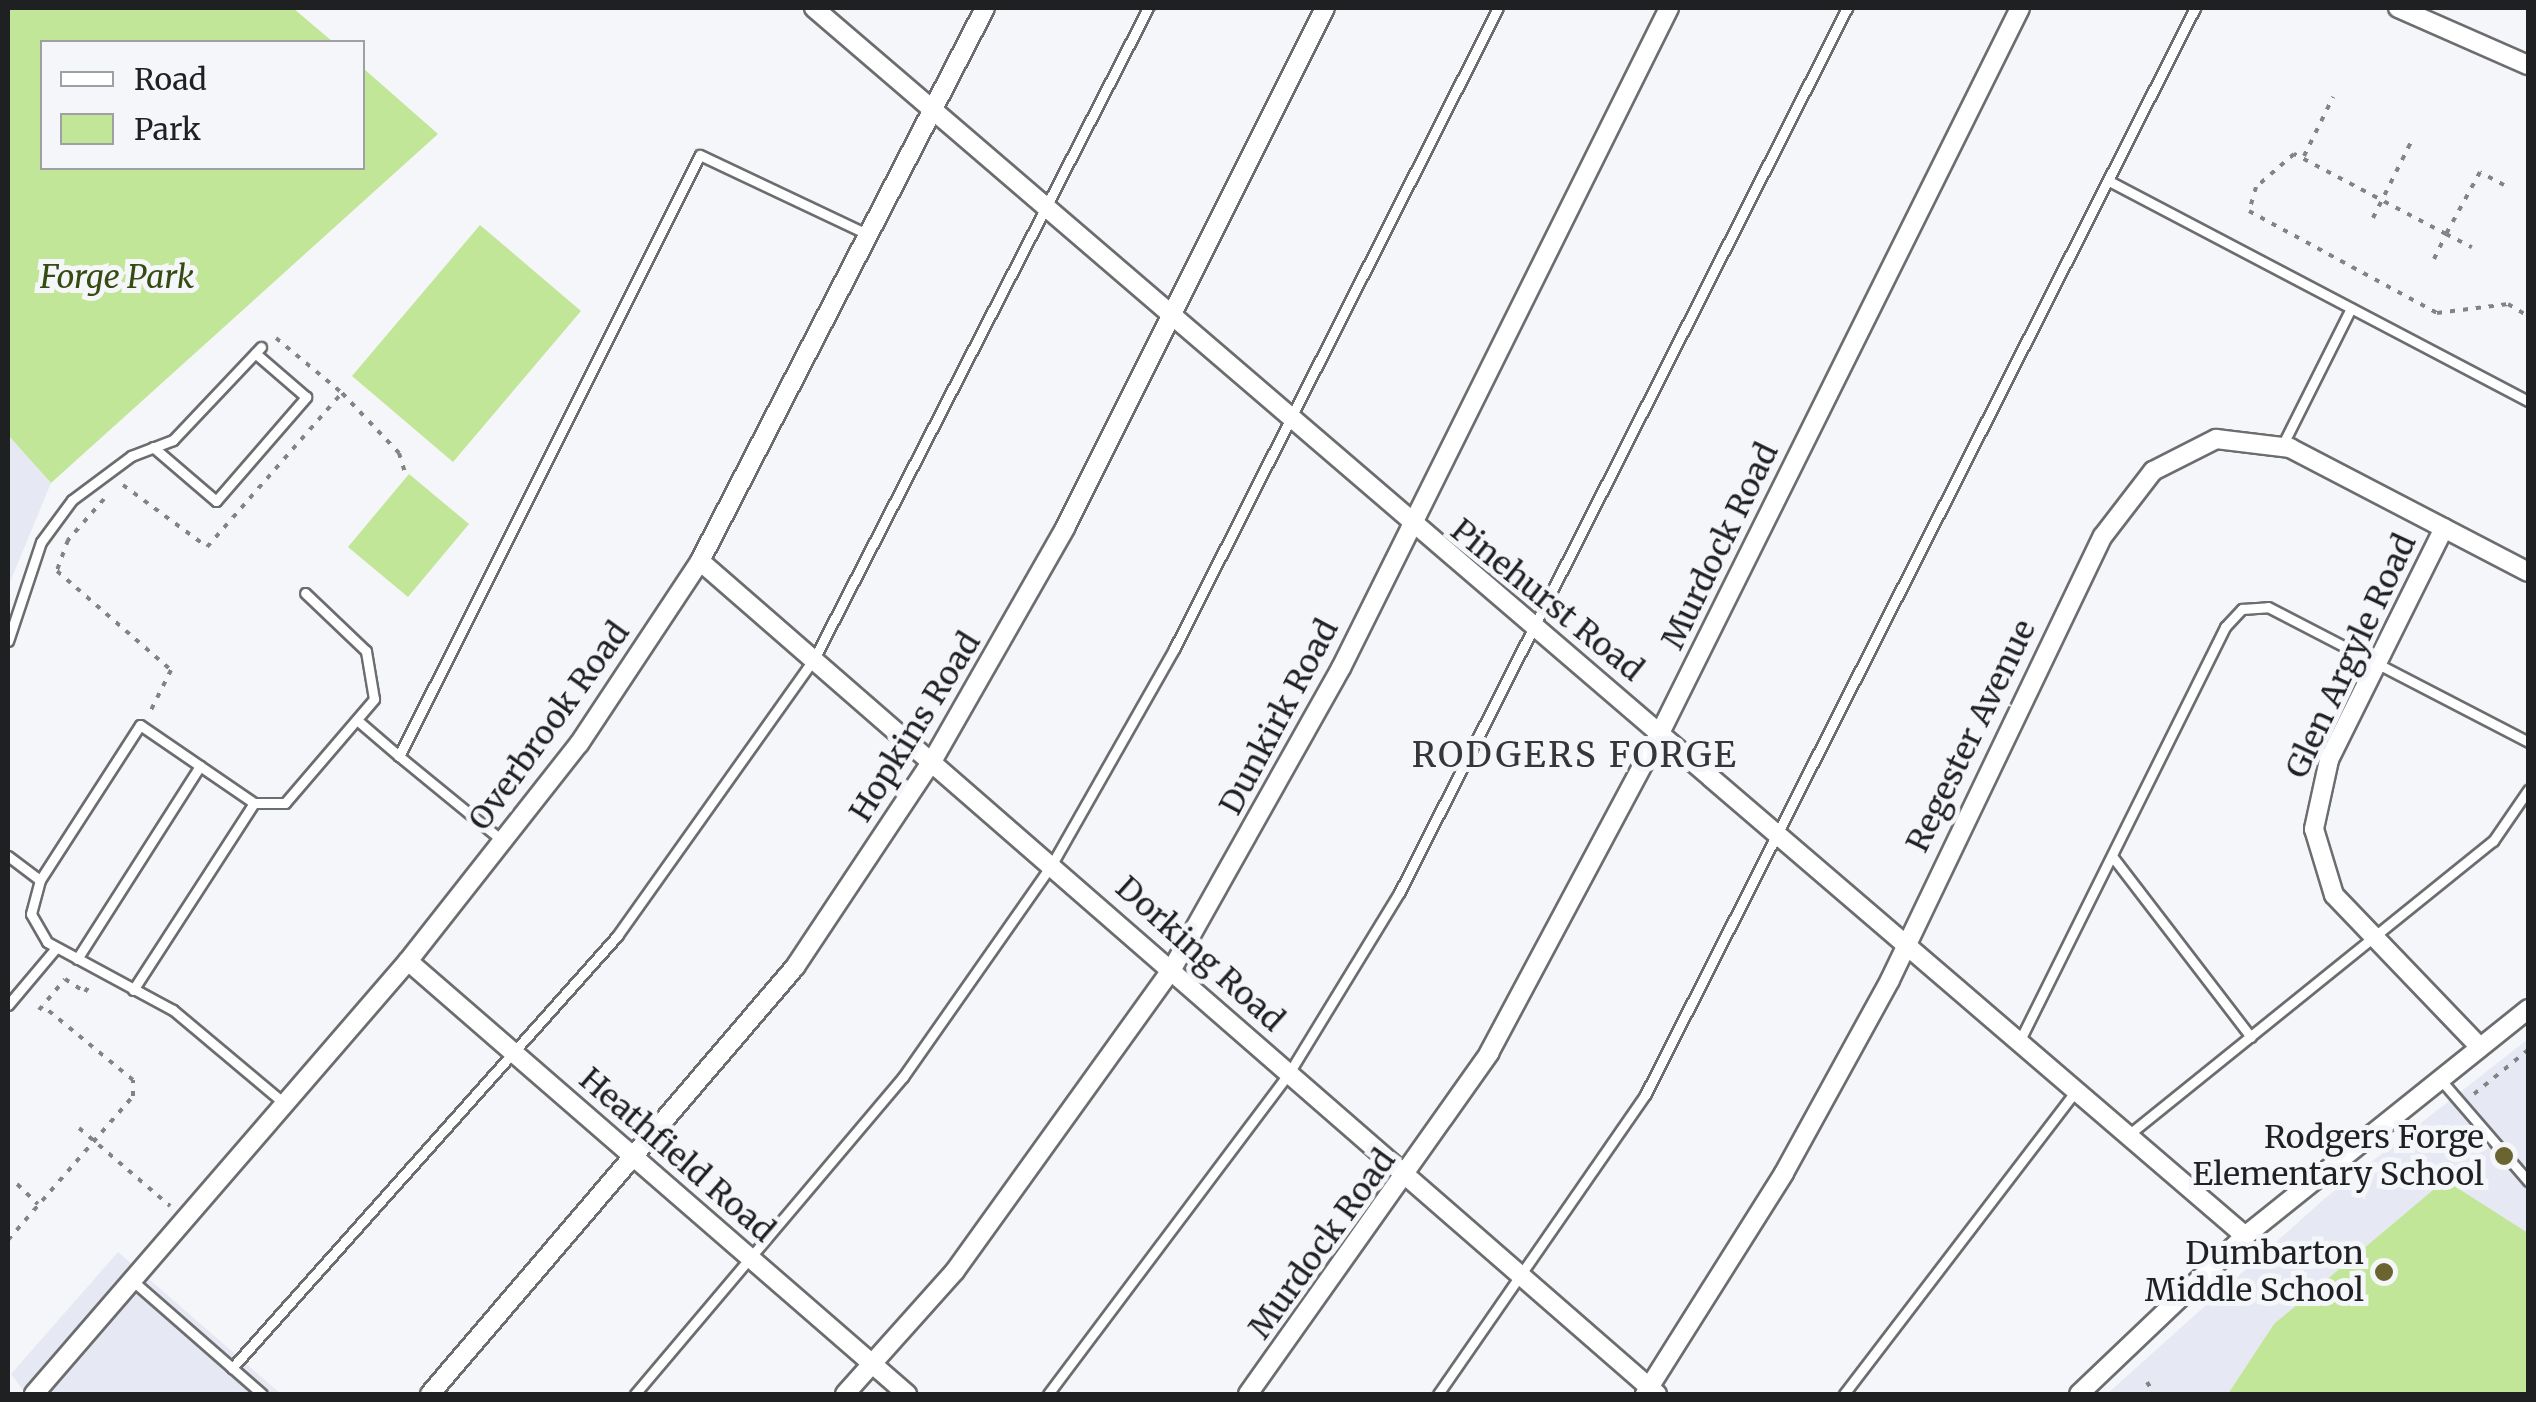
<!DOCTYPE html>
<html>
<head>
<meta charset="utf-8">
<style>
  body { margin:0 }
  #map { position:relative; width:2536px; height:1402px; overflow:hidden; background:#f5f6f9; font-family:Merriweather,serif }
  div>[style] { position:absolute }
  .built>* { inset:0; background:#e6e9f3 }
  .green>* { inset:0; background:#c2e697 }
  .path>* { height:4px; margin-top:-2px; transform-origin:0; background:repeating-linear-gradient(90deg,#828385 0 5px,transparent 0 13px) }
  .roads { filter:drop-shadow(2px 0 #6c6d6f) drop-shadow(-2px 0 #6c6d6f) drop-shadow(0 2px #6c6d6f) drop-shadow(0 -2px #6c6d6f) }
  .service>* { height:9px; margin:-4.5px; padding:0 4.5px; transform-origin:4.5px; border-radius:4.5px; background:#fff }
  .minor>* { height:18px; margin:-9px; padding:0 9px; transform-origin:9px; border-radius:9px; background:#fff }
  .dots>* { width:28px; height:28px; translate:-50% -50%; box-sizing:border-box; border:5px solid #f5f6f9; border-radius:50% }
  span { translate:-50% -50%; white-space:nowrap; text-align:center; line-height:1.15; -webkit-text-stroke:10px #f5f6f9; paint-order:stroke }
  .park-label { font-size:32px; color:#354b12; font-style:italic }
  .street-label { font-size:32px; color:#1f2021 }
  .poi-label { font-size:32px; color:#1f2021 }
  .right { translate:-100% -50%; text-align:right }
  .neighbourhood-label { font-size:35px; color:#353638; letter-spacing:2.5px }
  .frame { position:absolute; inset:0; border:10px solid #1f2021; pointer-events:none }
  .legend { position:absolute; left:40px; top:40px; width:325px; height:130px; box-sizing:border-box; background:#f5f6f9; border:2px solid #9fa0a3; margin:0; padding:12px 18px; list-style:none; font-size:30px; color:#1f2021 }
  .legend li { display:flex; align-items:center; gap:20px; height:50px }
  .legend b { width:50px; border:2px solid #9fa0a3 }
</style>
</head>
<body>
<div id="map">
  <div class="built">
    <div style="clip-path:polygon(8px 435px,51px 483px,8px 587px)"></div>
    <div style="clip-path:polygon(2528px 1039px,2528px 1394px,2107px 1394px,2324px 1199px)"></div>
    <div style="clip-path:polygon(118px 1252px,281px 1394px,26px 1394px,11px 1374px)"></div>
  </div>
  <div class="green">
    <div style="clip-path:polygon(8px 8px,293px 8px,333px 42px,42px 42px,42px 168px,362px 168px,363px 68px,438px 134px,51px 483px,8px 435px)"></div>
    <div style="clip-path:polygon(480px 225px,581px 311px,453px 462px,352px 376px)"></div>
    <div style="clip-path:polygon(409px 474px,469px 524px,408px 597px,348px 547px)"></div>
    <div style="clip-path:polygon(2445px 1180px,2528px 1233px,2528px 1394px,2228px 1394px,2274px 1324px)"></div>
  </div>
  <div class="path">
    <div style="left:2304px;top:156px;width:66px;rotate:-63.8deg"></div>
    <div style="left:2504px;top:185px;width:27px;rotate:-152deg"></div>
    <div style="left:2480px;top:172px;width:71px;rotate:118.7deg"></div>
    <div style="left:2446px;top:234px;width:172px;rotate:-152.2deg"></div>
    <div style="left:2294px;top:154px;width:50px;rotate:139deg"></div>
    <div style="left:2256px;top:187px;width:25px;rotate:106deg"></div>
    <div style="left:2249px;top:211px;width:214px;rotate:28.5deg"></div>
    <div style="left:2437px;top:313px;width:72px;rotate:-7.2deg"></div>
    <div style="left:2508px;top:304px;width:23px;rotate:31deg"></div>
    <div style="left:2373px;top:218px;width:89px;rotate:-63.4deg"></div>
    <div style="left:2434px;top:259px;width:28px;rotate:-64deg"></div>
    <div style="left:2446px;top:234px;width:29px;rotate:27deg"></div>
    <div style="left:276px;top:338px;width:86px;rotate:39.8deg"></div>
    <div style="left:123px;top:485px;width:104px;rotate:36.4deg"></div>
    <div style="left:207px;top:547px;width:205px;rotate:-48.8deg"></div>
    <div style="left:342px;top:393px;width:83px;rotate:46.5deg"></div>
    <div style="left:399px;top:453px;width:24px;rotate:73deg"></div>
    <div style="left:104px;top:499px;width:55px;rotate:131.3deg"></div>
    <div style="left:68px;top:540px;width:33px;rotate:110deg"></div>
    <div style="left:57px;top:571px;width:151px;rotate:41deg"></div>
    <div style="left:171px;top:670px;width:47px;rotate:116.6deg"></div>
    <div style="left:39px;top:1010px;width:40px;rotate:-50deg"></div>
    <div style="left:65px;top:979px;width:24px;rotate:33deg"></div>
    <div style="left:85px;top:992px;width:11px;rotate:-56deg"></div>
    <div style="left:2474px;top:1094px;width:70px;rotate:-39.2deg"></div>
    <div style="left:79px;top:1128px;width:120px;rotate:40.6deg"></div>
    <div style="left:17px;top:1184px;width:29px;rotate:44deg"></div>
    <div style="left:8px;top:1240px;width:191px;rotate:-49deg"></div>
    <div style="left:133px;top:1096px;width:16px;rotate:-90deg"></div>
    <div style="left:133px;top:1080px;width:117px;rotate:-140.6deg"></div>
    <div style="left:2147px;top:1382px;width:14px;rotate:60deg"></div>
  </div>
  <div class="roads">
    <div class="service">
      <div style="left:2111px;top:182px;width:471px;rotate:27.7deg"></div>
      <div style="left:2282px;top:446px;width:154px;rotate:-63.4deg"></div>
      <div style="left:153px;top:447px;width:83px;rotate:40.6deg"></div>
      <div style="left:216px;top:501px;width:138px;rotate:-49.1deg"></div>
      <div style="left:306px;top:397px;width:67px;rotate:-139.2deg"></div>
      <div style="left:8px;top:641px;width:104px;rotate:-71.6deg"></div>
      <div style="left:41px;top:542px;width:52px;rotate:-53.6deg"></div>
      <div style="left:72px;top:500px;width:74px;rotate:-36.7deg"></div>
      <div style="left:131px;top:456px;width:45px;rotate:-20.9deg"></div>
      <div style="left:173px;top:440px;width:128px;rotate:-46.6deg"></div>
      <div style="left:357px;top:720px;width:55px;rotate:40.6deg"></div>
      <div style="left:254px;top:803px;width:138px;rotate:-145.6deg"></div>
      <div style="left:140px;top:725px;width:184px;rotate:122.8deg"></div>
      <div style="left:40px;top:880px;width:35px;rotate:105deg"></div>
      <div style="left:31px;top:914px;width:32px;rotate:60deg"></div>
      <div style="left:47px;top:942px;width:143px;rotate:28.4deg"></div>
      <div style="left:173px;top:1010px;width:146px;rotate:40deg"></div>
      <div style="left:504px;top:842px;width:136px;rotate:-140.7deg"></div>
      <div style="left:399px;top:756px;width:672px;rotate:-63.4deg"></div>
      <div style="left:700px;top:155px;width:189px;rotate:25.3deg"></div>
      <div style="left:8px;top:856px;width:40px;rotate:37deg"></div>
      <div style="left:2112px;top:856px;width:228px;rotate:52.5deg"></div>
      <div style="left:77px;top:959px;width:229px;rotate:-57.5deg"></div>
      <div style="left:133px;top:990px;width:223px;rotate:-57.1deg"></div>
      <div style="left:254px;top:803px;width:31px"></div>
      <div style="left:285px;top:803px;width:137px;rotate:-49.4deg"></div>
      <div style="left:374px;top:699px;width:49px;rotate:-99.5deg"></div>
      <div style="left:366px;top:651px;width:84px;rotate:-136.4deg"></div>
      <div style="left:8px;top:1005px;width:75px;rotate:-49.9deg"></div>
      <div style="left:2022px;top:1036px;width:457px;rotate:-63.6deg"></div>
      <div style="left:2225px;top:627px;width:25px;rotate:-47deg"></div>
      <div style="left:2242px;top:609px;width:26px;rotate:-4deg"></div>
      <div style="left:2268px;top:607px;width:293px;rotate:27.4deg"></div>
      <div style="left:2440px;top:1079px;width:135px;rotate:49.2deg"></div>
      <div style="left:2132px;top:1132px;width:464px;rotate:-38.9deg"></div>
      <div style="left:2493px;top:841px;width:62px;rotate:-55.5deg"></div>
      <div style="left:133px;top:1281px;width:171px;rotate:41.2deg"></div>
      <div style="left:232px;top:1368px;width:579px;rotate:-48.29deg"></div>
      <div style="left:617px;top:936px;width:340px;rotate:-54.6deg"></div>
      <div style="left:814px;top:659px;width:732px;rotate:-62.84deg"></div>
      <div style="left:635px;top:1394px;width:415px;rotate:-49.8deg"></div>
      <div style="left:903px;top:1077px;width:260px;rotate:-55deg"></div>
      <div style="left:1052px;top:864px;width:247px;rotate:-60.4deg"></div>
      <div style="left:1174px;top:649px;width:718px;rotate:-63.19deg"></div>
      <div style="left:1048px;top:1394px;width:401px;rotate:-53.1deg"></div>
      <div style="left:1289px;top:1073px;width:211px;rotate:-58.6deg"></div>
      <div style="left:1399px;top:893px;width:992px;rotate:-63.15deg"></div>
      <div style="left:1438px;top:1394px;width:364px;rotate:-55.3deg"></div>
      <div style="left:1645px;top:1095px;width:1218px;rotate:-63.16deg"></div>
      <div style="left:1844px;top:1394px;width:384px;rotate:-52.6deg"></div>
    </div>
    <div class="minor">
      <div style="left:814px;top:8px;width:1886px;rotate:40.63deg"></div>
      <div style="left:2398px;top:8px;width:142px;rotate:23.7deg"></div>
      <div style="left:2444px;top:528px;width:259px;rotate:116.4deg"></div>
      <div style="left:2329px;top:760px;width:71px;rotate:102.3deg"></div>
      <div style="left:2314px;top:829px;width:69px;rotate:73.1deg"></div>
      <div style="left:2334px;top:895px;width:211px;rotate:46.2deg"></div>
      <div style="left:700px;top:561px;width:1269px;rotate:41.04deg"></div>
      <div style="left:408px;top:961px;width:661px;rotate:40.95deg"></div>
      <div style="left:34px;top:1394px;width:572px;rotate:-49.18deg"></div>
      <div style="left:408px;top:961px;width:276px;rotate:-51.8deg"></div>
      <div style="left:579px;top:744px;width:219px;rotate:-56.5deg"></div>
      <div style="left:700px;top:561px;width:622px;rotate:-62.73deg"></div>
      <div style="left:430px;top:1394px;width:562px;rotate:-49.48deg"></div>
      <div style="left:795px;top:967px;width:251px;rotate:-56.4deg"></div>
      <div style="left:934px;top:758px;width:265px;rotate:-60.3deg"></div>
      <div style="left:1065px;top:528px;width:581px;rotate:-63.43deg"></div>
      <div style="left:845px;top:1394px;width:165px;rotate:-48.2deg"></div>
      <div style="left:955px;top:1271px;width:372px;rotate:-54.3deg"></div>
      <div style="left:1172px;top:969px;width:345px;rotate:-60.7deg"></div>
      <div style="left:1341px;top:668px;width:737px;rotate:-63.57deg"></div>
      <div style="left:1248px;top:1394px;width:418px;rotate:-54.7deg"></div>
      <div style="left:1489px;top:1053px;width:363px;rotate:-61.9deg"></div>
      <div style="left:1660px;top:733px;width:809px;rotate:-63.59deg"></div>
      <div style="left:1645px;top:1394px;width:261px;rotate:-57.8deg"></div>
      <div style="left:1784px;top:1173px;width:220px;rotate:-61.2deg"></div>
      <div style="left:1890px;top:980px;width:492px;rotate:-64.4deg"></div>
      <div style="left:2103px;top:536px;width:82px;rotate:-52.4deg"></div>
      <div style="left:2153px;top:471px;width:71px;rotate:-26.9deg"></div>
      <div style="left:2216px;top:439px;width:75px;rotate:6.9deg"></div>
      <div style="left:2290px;top:448px;width:268px;rotate:27.5deg"></div>
      <div style="left:2079px;top:1394px;width:229px;rotate:-43.6deg"></div>
      <div style="left:2245px;top:1236px;width:363px;rotate:-38.7deg"></div>
    </div>
  </div>
  <div class="dots">
    <div style="left:2504px;top:1156px;background:#6a6431"></div>
    <div style="left:2384px;top:1272px;background:#6a6431"></div>
  </div>
  <div class="park-label">
    <span style="left:117px;top:277px">Forge Park</span>
  </div>
  <div class="street-label">
    <span style="left:1720px;top:546px;rotate:-64deg">Murdock Road</span>
    <span style="left:1547px;top:600px;rotate:39deg">Pinehurst Road</span>
    <span style="left:2351px;top:656px;rotate:-65deg">Glen Argyle Road</span>
    <span style="left:1279px;top:717px;rotate:-62deg">Dunkirk Road</span>
    <span style="left:549px;top:726px;rotate:-54deg">Overbrook Road</span>
    <span style="left:915px;top:727px;rotate:-58deg">Hopkins Road</span>
    <span style="left:1971px;top:736px;rotate:-64deg">Regester Avenue</span>
    <span style="left:1200px;top:954px;rotate:42deg">Dorking Road</span>
    <span style="left:677px;top:1155px;rotate:41deg">Heathfield Road</span>
    <span style="left:1322px;top:1244px;rotate:-54deg">Murdock Road</span>
  </div>
  <div class="poi-label">
    <span class="right" style="left:2484px;top:1156px">Rodgers Forge<br>Elementary School</span>
    <span class="right" style="left:2364px;top:1272px">Dumbarton<br>Middle School</span>
  </div>
  <div class="neighbourhood-label">
    <span style="left:1575px;top:755px">RODGERS FORGE</span>
  </div>
  <div class="frame"></div>
  <ul class="legend">
  <li><b style="height:12px;background:#fff"></b>Road</li>
  <li><b style="height:28px;background:#c2e697"></b>Park</li>
  </ul>
</div>
</body>
</html>
